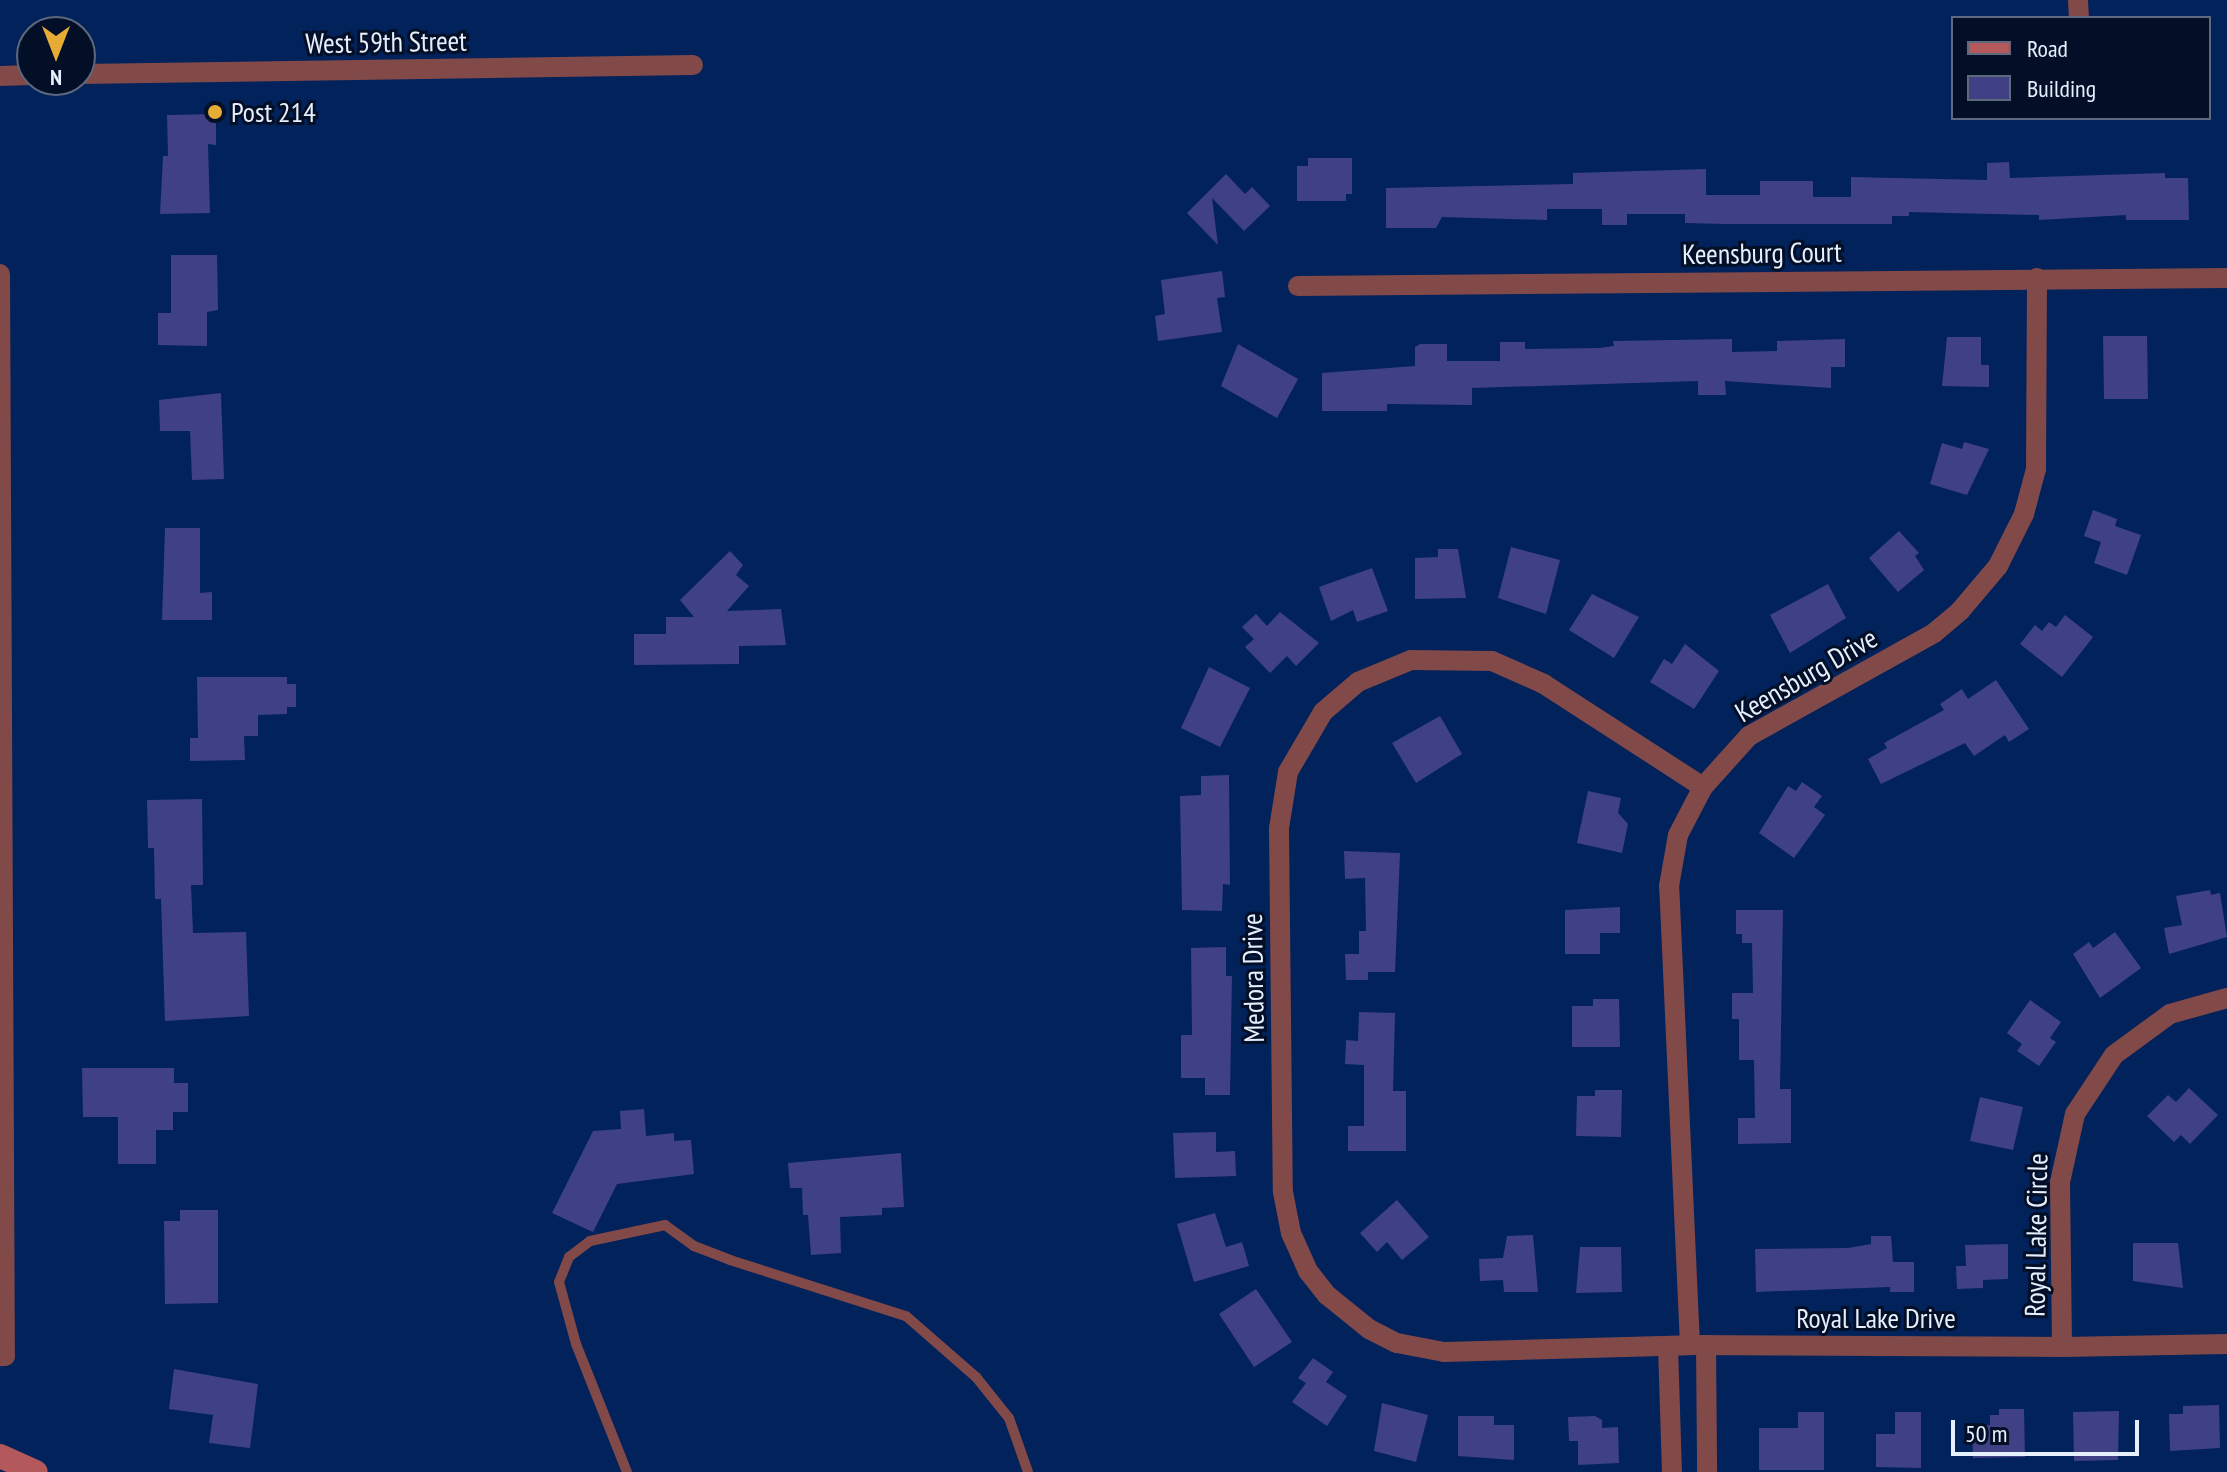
<!DOCTYPE html>
<html>
<head>
<meta charset="utf-8">
<style>
  body { margin:0 }
  #map { position:relative; width:2227px; height:1472px; overflow:hidden; background:#02225b; font-family:"PT Sans Narrow",sans-serif }
  div>[style] { position:absolute }
  .building>* { inset:0; background:#404085 }
  .lane>* { height:10px; margin:-5px; padding:0 5px; transform-origin:5px; border-radius:5px; background:#824949 }
  .street>* { height:20px; margin:-10px; padding:0 10px; transform-origin:10px; border-radius:10px; background:#824949 }
  .secondary>* { height:24px; margin:-12px; padding:0 12px; transform-origin:12px; border-radius:12px; background:#b4595b }
  .dots>* { width:22px; height:22px; translate:-50% -50%; box-sizing:border-box; border:4px solid #030f27; border-radius:50% }
  span { translate:-50% -50%; white-space:nowrap; text-align:center; line-height:1.15; -webkit-text-stroke:6px #030f27; paint-order:stroke }
  .street-label { font-size:28px; color:#e6effe }
  .poi-label { font-size:28px; color:#e6effe }
  .left { translate:0 -50%; text-align:left }
  .legend { position:absolute; left:1951px; top:16px; width:260px; height:104px; box-sizing:border-box; background:#030f27; border:2px solid #5e697d; margin:0; padding:10px 14px; list-style:none; font-size:24px; color:#e6effe }
  .legend li { display:flex; align-items:center; gap:16px; height:40px }
  .legend b { width:40px; border:2px solid #5e697d }
  .north { position:absolute; left:16px; top:16px; width:80px; height:80px; box-sizing:border-box; background:#030f27; border:2px solid #5e697d; border-radius:50%; rotate:180deg; font-size:22px; font-weight:700; line-height:32px; text-align:center; color:#e6effe }
  .north::after { content:''; display:block; margin:auto; width:28px; height:36px; background:#e7ac36; clip-path:polygon(50% 0,100% 100%,50% 72%,0 100%) }
  .scale { position:absolute; left:1951px; top:1420px; width:188px; height:36px; box-sizing:border-box; border:4px solid #e6effe; border-top:0; padding-left:10px; font-size:24px; line-height:28px; white-space:nowrap; color:#e6effe; -webkit-text-stroke:6px #030f27; paint-order:stroke }
</style>
</head>
<body>
<div id="map">
  <div class="building">
    <div style="clip-path:polygon(216px 114px,216px 145px,208px 144px,210px 213px,160px 214px,163px 156px,168px 156px,167px 115px)"></div>
    <div style="clip-path:polygon(1308px 158px,1352px 158px,1352px 194px,1346px 194px,1346px 201px,1297px 201px,1297px 166px,1308px 166px)"></div>
    <div style="clip-path:polygon(2009px 162px,2010px 178px,2165px 173px,2165px 178px,2188px 178px,2189px 220px,2126px 220px,2126px 215px,2039px 220px,2039px 215px,1909px 212px,1909px 216px,1892px 216px,1892px 224px,1726px 224px,1685px 223px,1685px 214px,1627px 214px,1627px 225px,1602px 225px,1602px 209px,1547px 209px,1547px 220px,1442px 217px,1436px 228px,1386px 228px,1386px 188px,1573px 184px,1573px 173px,1706px 169px,1706px 195px,1760px 195px,1760px 181px,1813px 181px,1813px 197px,1851px 197px,1851px 177px,1987px 180px,1987px 163px)"></div>
    <div style="clip-path:polygon(1226px 174px,1245px 194px,1252px 187px,1270px 206px,1244px 231px,1212px 198px,1218px 245px,1187px 213px)"></div>
    <div style="clip-path:polygon(171px 255px,217px 255px,218px 310px,207px 312px,207px 346px,158px 345px,158px 313px,171px 313px)"></div>
    <div style="clip-path:polygon(1222px 271px,1225px 297px,1217px 298px,1222px 332px,1158px 341px,1155px 316px,1165px 314px,1161px 280px)"></div>
    <div style="clip-path:polygon(2103px 336px,2147px 336px,2148px 399px,2104px 399px)"></div>
    <div style="clip-path:polygon(1947px 337px,1981px 337px,1981px 365px,1989px 365px,1989px 387px,1942px 386px)"></div>
    <div style="clip-path:polygon(1732px 339px,1732px 352px,1777px 351px,1777px 341px,1845px 339px,1845px 367px,1831px 367px,1831px 388px,1725px 381px,1726px 395px,1698px 395px,1698px 381px,1472px 388px,1472px 405px,1387px 404px,1387px 411px,1322px 411px,1322px 373px,1415px 366px,1415px 347px,1420px 344px,1447px 344px,1447px 361px,1500px 361px,1500px 342px,1525px 342px,1525px 349px,1599px 348px,1614px 346px,1613px 341px)"></div>
    <div style="clip-path:polygon(1238px 344px,1298px 379px,1277px 418px,1221px 386px)"></div>
    <div style="clip-path:polygon(221px 393px,224px 479px,192px 480px,190px 431px,160px 431px,159px 400px)"></div>
    <div style="clip-path:polygon(1964px 442px,1989px 449px,1967px 495px,1930px 484px,1942px 443px,1962px 449px)"></div>
    <div style="clip-path:polygon(2093px 510px,2117px 519px,2115px 526px,2141px 535px,2127px 575px,2094px 563px,2101px 542px,2084px 536px)"></div>
    <div style="clip-path:polygon(165px 528px,200px 528px,200px 593px,212px 592px,212px 620px,162px 620px)"></div>
    <div style="clip-path:polygon(1899px 531px,1919px 553px,1915px 556px,1924px 570px,1898px 592px,1869px 558px)"></div>
    <div style="clip-path:polygon(1511px 547px,1560px 560px,1546px 614px,1498px 598px)"></div>
    <div style="clip-path:polygon(1438px 549px,1458px 549px,1466px 598px,1415px 599px,1415px 558px,1438px 557px)"></div>
    <div style="clip-path:polygon(730px 551px,743px 565px,736px 575px,749px 586px,727px 611px,781px 609px,786px 645px,739px 646px,739px 664px,634px 665px,634px 634px,666px 634px,666px 617px,694px 617px,680px 600px)"></div>
    <div style="clip-path:polygon(1372px 568px,1388px 611px,1357px 622px,1353px 610px,1331px 621px,1319px 587px)"></div>
    <div style="clip-path:polygon(1828px 584px,1846px 618px,1790px 653px,1770px 615px)"></div>
    <div style="clip-path:polygon(1592px 594px,1639px 617px,1614px 658px,1569px 630px)"></div>
    <div style="clip-path:polygon(1280px 612px,1319px 643px,1296px 666px,1287px 656px,1270px 673px,1245px 647px,1254px 639px,1242px 627px,1256px 614px,1267px 626px)"></div>
    <div style="clip-path:polygon(2065px 615px,2093px 637px,2062px 677px,2020px 644px,2035px 625px,2042px 631px,2049px 622px,2056px 627px)"></div>
    <div style="clip-path:polygon(1685px 644px,1719px 671px,1694px 709px,1650px 682px,1664px 659px,1672px 664px)"></div>
    <div style="clip-path:polygon(1209px 667px,1250px 688px,1220px 747px,1181px 728px)"></div>
    <div style="clip-path:polygon(197px 677px,287px 677px,287px 684px,296px 684px,296px 707px,287px 707px,287px 714px,258px 715px,258px 736px,244px 736px,245px 760px,190px 761px,190px 738px,198px 738px)"></div>
    <div style="clip-path:polygon(1996px 680px,2029px 729px,2009px 742px,2005px 735px,1974px 756px,1965px 743px,1881px 784px,1868px 759px,1887px 748px,1884px 743px,1944px 710px,1940px 704px,1962px 689px,1968px 699px)"></div>
    <div style="clip-path:polygon(1440px 716px,1462px 754px,1416px 783px,1392px 743px)"></div>
    <div style="clip-path:polygon(1229px 775px,1230px 885px,1223px 884px,1222px 911px,1182px 910px,1180px 796px,1201px 795px,1201px 776px)"></div>
    <div style="clip-path:polygon(1802px 782px,1822px 796px,1814px 807px,1825px 815px,1794px 858px,1759px 833px,1788px 786px,1796px 791px)"></div>
    <div style="clip-path:polygon(1588px 791px,1621px 798px,1618px 813px,1628px 824px,1622px 853px,1577px 843px)"></div>
    <div style="clip-path:polygon(202px 799px,203px 885px,191px 885px,193px 933px,246px 932px,249px 1016px,165px 1021px,161px 899px,155px 899px,154px 848px,148px 848px,147px 800px)"></div>
    <div style="clip-path:polygon(1344px 851px,1400px 853px,1395px 972px,1368px 972px,1368px 980px,1346px 980px,1345px 954px,1359px 954px,1359px 931px,1366px 931px,1365px 878px,1345px 879px)"></div>
    <div style="clip-path:polygon(2210px 890px,2211px 895px,2220px 893px,2227px 937px,2169px 954px,2164px 928px,2182px 925px,2176px 896px)"></div>
    <div style="clip-path:polygon(1620px 907px,1620px 933px,1600px 933px,1600px 954px,1565px 954px,1565px 910px)"></div>
    <div style="clip-path:polygon(1736px 910px,1783px 910px,1780px 1089px,1791px 1089px,1791px 1143px,1738px 1144px,1738px 1118px,1755px 1118px,1754px 1060px,1739px 1060px,1739px 1019px,1732px 1019px,1732px 993px,1753px 993px,1752px 943px,1742px 943px,1742px 934px,1736px 934px)"></div>
    <div style="clip-path:polygon(2115px 932px,2141px 968px,2100px 998px,2073px 954px,2089px 942px,2093px 948px)"></div>
    <div style="clip-path:polygon(1226px 947px,1226px 976px,1232px 976px,1230px 1095px,1205px 1095px,1205px 1078px,1181px 1078px,1181px 1035px,1192px 1035px,1191px 948px)"></div>
    <div style="clip-path:polygon(1593px 999px,1619px 999px,1620px 1047px,1572px 1047px,1572px 1006px,1593px 1006px)"></div>
    <div style="clip-path:polygon(2030px 1000px,2061px 1022px,2050px 1038px,2056px 1042px,2039px 1066px,2017px 1051px,2022px 1044px,2007px 1033px)"></div>
    <div style="clip-path:polygon(1359px 1012px,1395px 1013px,1393px 1091px,1406px 1091px,1406px 1151px,1348px 1151px,1348px 1126px,1364px 1126px,1364px 1065px,1345px 1064px,1346px 1040px,1358px 1041px)"></div>
    <div style="clip-path:polygon(82px 1068px,174px 1068px,174px 1083px,188px 1083px,188px 1112px,173px 1112px,173px 1130px,156px 1130px,156px 1164px,118px 1164px,118px 1117px,83px 1117px)"></div>
    <div style="clip-path:polygon(2189px 1088px,2218px 1115px,2190px 1144px,2181px 1135px,2174px 1142px,2147px 1116px,2168px 1095px,2176px 1102px)"></div>
    <div style="clip-path:polygon(1595px 1090px,1622px 1090px,1621px 1137px,1576px 1136px,1577px 1096px,1595px 1096px)"></div>
    <div style="clip-path:polygon(1980px 1097px,2023px 1107px,2013px 1150px,1970px 1141px)"></div>
    <div style="clip-path:polygon(644px 1109px,646px 1136px,674px 1133px,674px 1141px,691px 1140px,694px 1174px,617px 1184px,593px 1232px,552px 1213px,593px 1131px,621px 1129px,620px 1111px)"></div>
    <div style="clip-path:polygon(1216px 1132px,1216px 1152px,1235px 1151px,1236px 1176px,1175px 1178px,1173px 1133px)"></div>
    <div style="clip-path:polygon(901px 1153px,904px 1207px,882px 1208px,882px 1215px,840px 1217px,841px 1253px,811px 1255px,808px 1215px,803px 1215px,802px 1188px,790px 1188px,788px 1163px)"></div>
    <div style="clip-path:polygon(1397px 1200px,1429px 1237px,1402px 1260px,1387px 1242px,1377px 1252px,1360px 1233px)"></div>
    <div style="clip-path:polygon(180px 1210px,218px 1210px,218px 1303px,165px 1304px,164px 1221px,180px 1221px)"></div>
    <div style="clip-path:polygon(1215px 1213px,1226px 1247px,1242px 1242px,1249px 1266px,1194px 1282px,1177px 1224px)"></div>
    <div style="clip-path:polygon(1533px 1235px,1538px 1292px,1504px 1292px,1503px 1280px,1480px 1281px,1479px 1259px,1503px 1258px,1507px 1236px)"></div>
    <div style="clip-path:polygon(1871px 1236px,1891px 1236px,1893px 1262px,1914px 1262px,1914px 1292px,1890px 1292px,1890px 1287px,1756px 1292px,1755px 1249px,1848px 1248px,1871px 1244px)"></div>
    <div style="clip-path:polygon(2133px 1243px,2178px 1243px,2183px 1288px,2133px 1281px)"></div>
    <div style="clip-path:polygon(2008px 1244px,2008px 1279px,1983px 1280px,1983px 1288px,1957px 1289px,1956px 1266px,1966px 1266px,1965px 1245px)"></div>
    <div style="clip-path:polygon(1580px 1247px,1621px 1247px,1622px 1292px,1576px 1293px)"></div>
    <div style="clip-path:polygon(1256px 1289px,1292px 1342px,1254px 1367px,1219px 1314px)"></div>
    <div style="clip-path:polygon(1313px 1358px,1333px 1372px,1326px 1382px,1347px 1396px,1327px 1426px,1292px 1402px,1306px 1383px,1298px 1378px)"></div>
    <div style="clip-path:polygon(174px 1369px,258px 1384px,250px 1448px,209px 1443px,213px 1415px,169px 1409px)"></div>
    <div style="clip-path:polygon(1382px 1403px,1428px 1415px,1416px 1462px,1374px 1451px)"></div>
    <div style="clip-path:polygon(2219px 1405px,2220px 1448px,2170px 1451px,2169px 1414px,2183px 1414px,2183px 1406px)"></div>
    <div style="clip-path:polygon(1999px 1409px,2024px 1409px,2025px 1457px,1973px 1458px,1972px 1426px,1990px 1425px,1990px 1415px,1999px 1415px)"></div>
    <div style="clip-path:polygon(2119px 1411px,2118px 1460px,2074px 1461px,2073px 1412px)"></div>
    <div style="clip-path:polygon(1798px 1412px,1824px 1412px,1824px 1470px,1759px 1470px,1759px 1428px,1798px 1428px)"></div>
    <div style="clip-path:polygon(1895px 1412px,1921px 1412px,1921px 1468px,1876px 1467px,1876px 1434px,1895px 1434px)"></div>
    <div style="clip-path:polygon(1458px 1416px,1494px 1416px,1494px 1425px,1514px 1425px,1514px 1460px,1458px 1456px)"></div>
    <div style="clip-path:polygon(1595px 1416px,1602px 1420px,1602px 1428px,1618px 1427px,1619px 1463px,1578px 1465px,1578px 1441px,1569px 1441px,1568px 1417px)"></div>
  </div>
  <div class="lane">
    <div style="left:627px;top:1472px;width:138px;rotate:-111.7deg"></div>
    <div style="left:576px;top:1344px;width:64px;rotate:-105.3deg"></div>
    <div style="left:559px;top:1282px;width:27px;rotate:-68deg"></div>
    <div style="left:569px;top:1257px;width:26px;rotate:-37deg"></div>
    <div style="left:590px;top:1241px;width:77px;rotate:-12deg"></div>
    <div style="left:665px;top:1225px;width:36px;rotate:36deg"></div>
    <div style="left:694px;top:1246px;width:39px;rotate:21deg"></div>
    <div style="left:730px;top:1260px;width:185px;rotate:17.7deg"></div>
    <div style="left:906px;top:1316px;width:93px;rotate:41.1deg"></div>
    <div style="left:976px;top:1377px;width:53px;rotate:51.2deg"></div>
    <div style="left:1009px;top:1418px;width:57px;rotate:70.6deg"></div>
  </div>
  <div class="street">
    <div style="left:2078px;top:0;width:18px;rotate:87deg"></div>
    <div style="left:80px;top:74px;width:613px;rotate:-0.84deg"></div>
    <div style="left:0;top:76px;width:32px;rotate:-2deg"></div>
    <div style="left:0;top:274px;width:1082px;rotate:89.74deg"></div>
    <div style="left:5px;top:1356px;width:5px;rotate:180deg"></div>
    <div style="left:1298px;top:286px;width:929px;rotate:-0.49deg"></div>
    <div style="left:1703px;top:787px;width:189px;rotate:-147.1deg"></div>
    <div style="left:1544px;top:684px;width:57px;rotate:-156.1deg"></div>
    <div style="left:1492px;top:661px;width:81px;rotate:-179.3deg"></div>
    <div style="left:1411px;top:660px;width:57px;rotate:157.5deg"></div>
    <div style="left:1358px;top:682px;width:46px;rotate:139.4deg"></div>
    <div style="left:1323px;top:712px;width:69px;rotate:120.3deg"></div>
    <div style="left:1288px;top:772px;width:57px;rotate:99.1deg"></div>
    <div style="left:1279px;top:828px;width:364px;rotate:89.4deg"></div>
    <div style="left:1283px;top:1192px;width:42px;rotate:79deg"></div>
    <div style="left:1291px;top:1233px;width:42px;rotate:65.9deg"></div>
    <div style="left:1308px;top:1271px;width:31px;rotate:52deg"></div>
    <div style="left:1327px;top:1295px;width:54px;rotate:39deg"></div>
    <div style="left:1369px;top:1329px;width:31px;rotate:27deg"></div>
    <div style="left:1397px;top:1343px;width:48px;rotate:10.8deg"></div>
    <div style="left:1444px;top:1352px;width:246px;rotate:-1.6deg"></div>
    <div style="left:1690px;top:1345px;width:372px;rotate:0.3deg"></div>
    <div style="left:2227px;top:998px;width:59px;rotate:164.3deg"></div>
    <div style="left:2170px;top:1014px;width:69px;rotate:143.8deg"></div>
    <div style="left:2114px;top:1055px;width:71px;rotate:123.5deg"></div>
    <div style="left:2075px;top:1114px;width:70px;rotate:102.4deg"></div>
    <div style="left:2060px;top:1182px;width:165px;rotate:89.3deg"></div>
    <div style="left:2062px;top:1347px;width:165px;rotate:-1deg"></div>
    <div style="left:1690px;top:1345px;width:459px;rotate:-92.6deg"></div>
    <div style="left:1669px;top:886px;width:52px;rotate:-80deg"></div>
    <div style="left:1678px;top:835px;width:54px;rotate:-62.5deg"></div>
    <div style="left:1703px;top:787px;width:69px;rotate:-48deg"></div>
    <div style="left:1749px;top:736px;width:212px;rotate:-29.1deg"></div>
    <div style="left:1934px;top:633px;width:34px;rotate:-40deg"></div>
    <div style="left:1960px;top:611px;width:59px;rotate:-49.8deg"></div>
    <div style="left:1998px;top:566px;width:58px;rotate:-63.4deg"></div>
    <div style="left:2024px;top:514px;width:47px;rotate:-75.1deg"></div>
    <div style="left:2036px;top:469px;width:191px;rotate:-89.7deg"></div>
    <div style="left:1706px;top:1345px;width:127px;rotate:89.5deg"></div>
    <div style="left:1668px;top:1346px;width:126px;rotate:88.2deg"></div>
  </div>
  <div class="secondary">
    <div style="left:0;top:1456px;width:39px;rotate:24deg"></div>
  </div>
  <div class="dots">
    <div style="left:215px;top:112px;background:#e7ac36"></div>
  </div>
  <div class="street-label">
    <span style="left:386px;top:42px;rotate:-1deg">West 59th Street</span>
    <span style="left:1762px;top:253px;rotate:-1deg">Keensburg Court</span>
    <span style="left:1806px;top:675px;rotate:-30deg">Keensburg Drive</span>
    <span style="left:1253px;top:978px;rotate:-91deg">Medora Drive</span>
    <span style="left:2036px;top:1235px;rotate:-89deg">Royal Lake Circle</span>
    <span style="left:1876px;top:1318px">Royal Lake Drive</span>
  </div>
  <div class="poi-label">
    <span class="left" style="left:231px;top:112px">Post 214</span>
  </div>
  <ul class="legend">
  <li><b style="height:10px;background:#b4595b"></b>Road</li>
  <li><b style="height:22px;background:#404085"></b>Building</li>
  </ul>
  <div class="north">N</div>
  <div class="scale">50 m</div>
</div>
</body>
</html>
